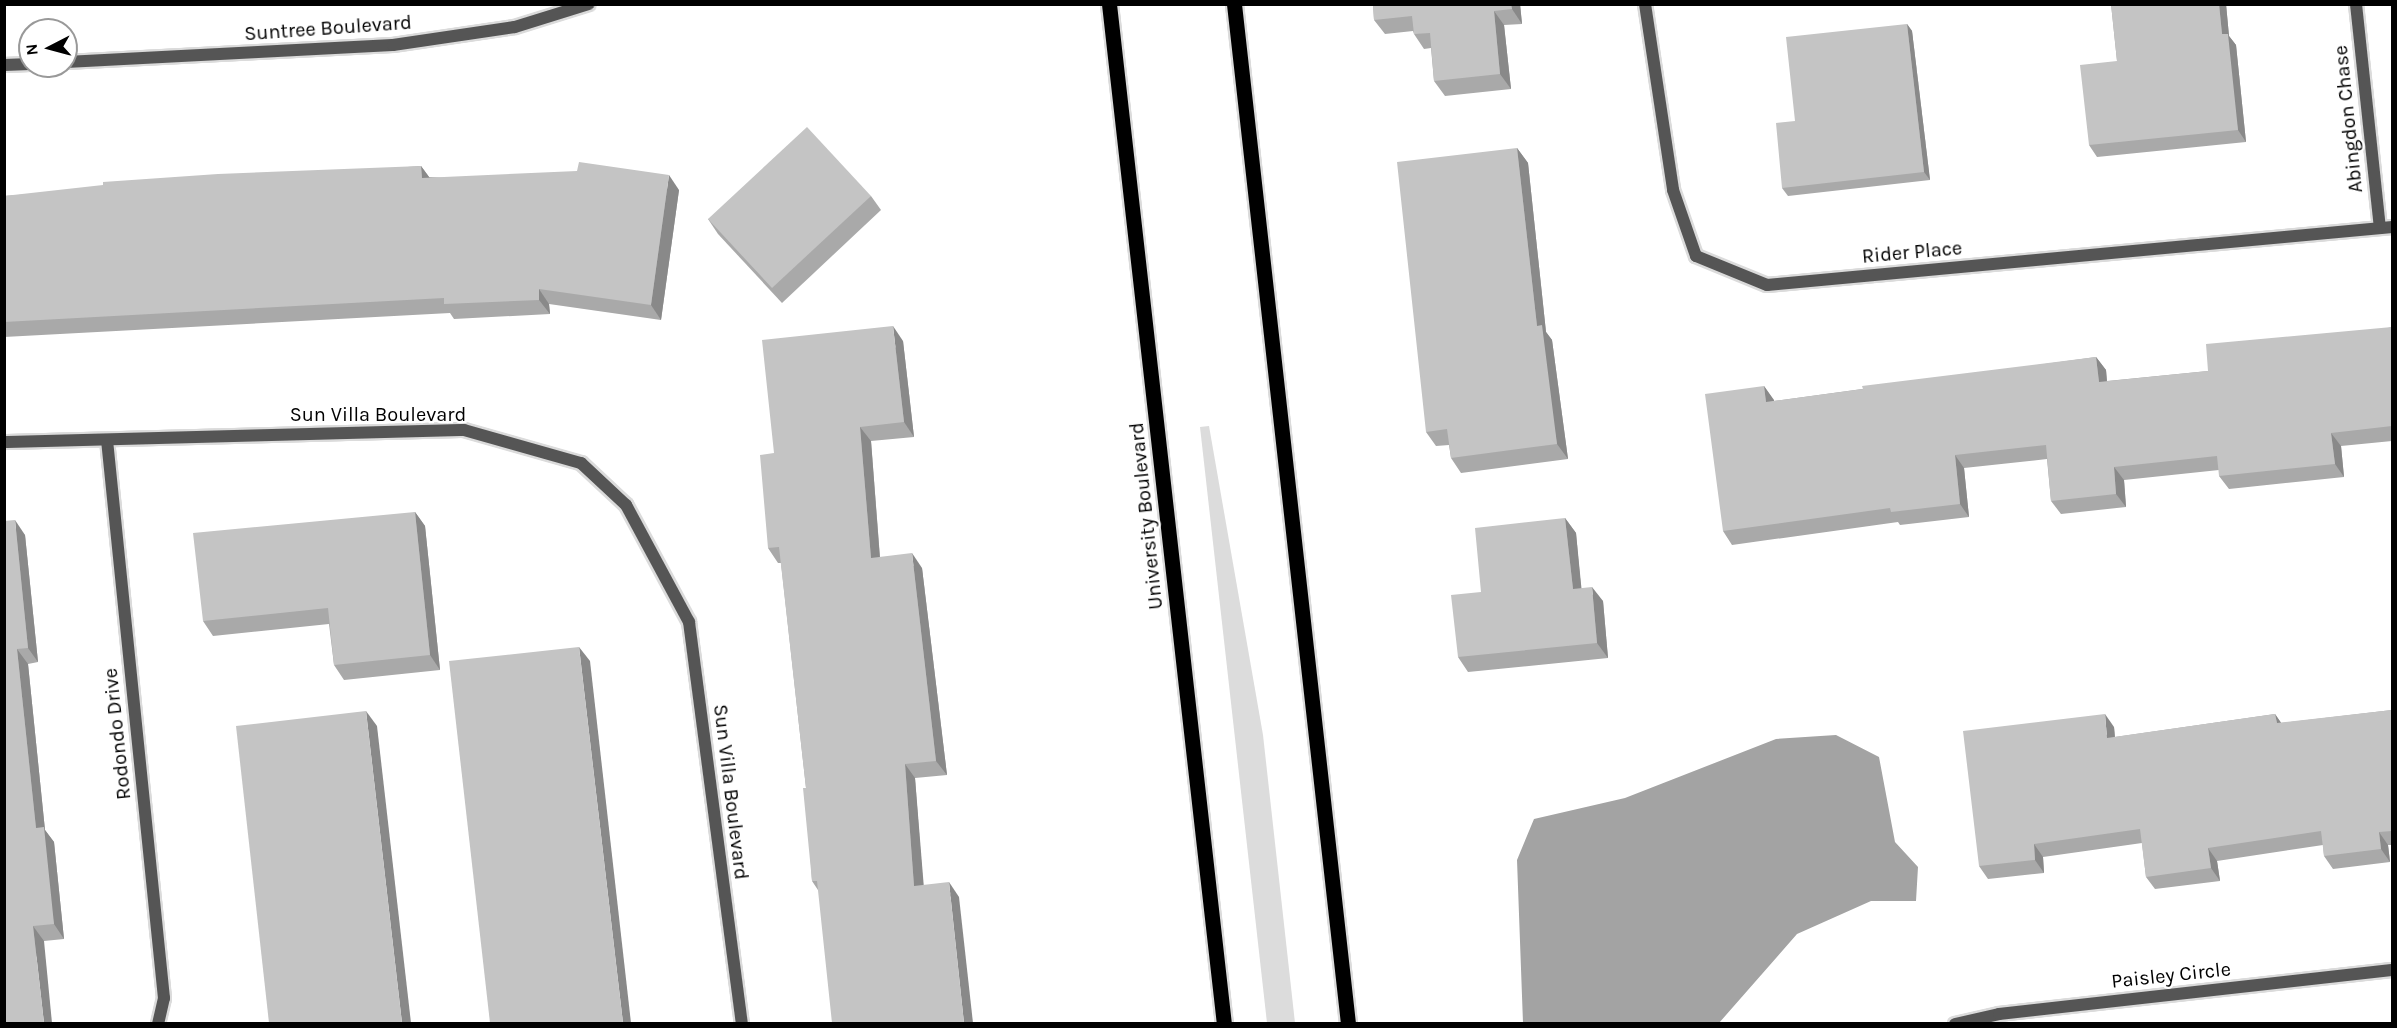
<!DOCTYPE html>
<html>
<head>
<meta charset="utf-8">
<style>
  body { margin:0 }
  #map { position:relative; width:2397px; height:1028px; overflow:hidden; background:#fff; font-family:Karla,sans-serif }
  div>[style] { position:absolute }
  .green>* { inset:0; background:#dcdcdc }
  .water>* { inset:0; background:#a3a3a3 }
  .roads { filter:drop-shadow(2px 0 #dbdbdb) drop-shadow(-2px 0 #dbdbdb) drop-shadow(0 2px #dbdbdb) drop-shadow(0 -2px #dbdbdb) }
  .minor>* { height:12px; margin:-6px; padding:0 6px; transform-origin:6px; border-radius:6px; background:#555 }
  .tertiary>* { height:12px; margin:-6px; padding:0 6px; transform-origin:6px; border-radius:6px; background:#555 }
  .primary>* { height:15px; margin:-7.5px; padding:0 7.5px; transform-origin:7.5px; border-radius:7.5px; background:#000 }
  .wall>* { inset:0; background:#a9a9a9 }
  .shaded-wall>* { inset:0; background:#898989 }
  .building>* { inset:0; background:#c4c4c4 }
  span { translate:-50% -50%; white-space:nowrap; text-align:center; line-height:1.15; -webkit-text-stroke:4.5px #fff; paint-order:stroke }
  .street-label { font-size:20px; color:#000 }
  .frame { position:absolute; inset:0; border:6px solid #000; pointer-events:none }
  .north { position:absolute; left:18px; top:18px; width:60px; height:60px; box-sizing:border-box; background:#fff; border:2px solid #999; border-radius:50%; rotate:264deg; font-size:16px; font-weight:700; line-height:24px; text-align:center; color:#000 }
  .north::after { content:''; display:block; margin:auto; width:21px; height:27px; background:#000; clip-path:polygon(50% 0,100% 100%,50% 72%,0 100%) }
</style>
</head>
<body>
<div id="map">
  <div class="green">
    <div style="clip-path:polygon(1209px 426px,1263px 735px,1295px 1023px,1267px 1023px,1200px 427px)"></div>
  </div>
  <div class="water">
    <div style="clip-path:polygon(1836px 735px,1879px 757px,1895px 842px,1918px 867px,1916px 901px,1871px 901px,1797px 934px,1719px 1023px,1523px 1023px,1517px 860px,1534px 819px,1625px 798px,1776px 739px)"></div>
  </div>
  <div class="roads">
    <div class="minor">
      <div style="left:1645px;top:4px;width:188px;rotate:81.4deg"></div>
      <div style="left:1673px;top:190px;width:70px;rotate:70.8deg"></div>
      <div style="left:1696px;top:256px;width:77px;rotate:22.2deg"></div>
      <div style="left:1767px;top:285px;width:628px;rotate:-5.3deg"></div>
      <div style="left:2356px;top:4px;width:225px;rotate:83.9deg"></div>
      <div style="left:107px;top:440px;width:561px;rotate:84.17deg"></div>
      <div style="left:164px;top:998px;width:27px;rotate:103deg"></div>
      <div style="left:4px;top:442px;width:460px;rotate:-1.5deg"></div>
      <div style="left:464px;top:430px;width:122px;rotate:15.8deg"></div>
      <div style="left:581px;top:463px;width:62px;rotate:43deg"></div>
      <div style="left:626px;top:505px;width:133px;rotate:61.7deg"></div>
      <div style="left:689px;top:622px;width:405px;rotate:82.5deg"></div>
      <div style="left:1955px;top:1024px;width:45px;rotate:-12.8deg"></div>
      <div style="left:1999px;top:1014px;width:395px;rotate:-6.4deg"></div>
    </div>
    <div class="tertiary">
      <div style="left:66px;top:62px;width:327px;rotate:-3deg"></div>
      <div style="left:393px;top:45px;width:123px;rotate:-8.4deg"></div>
      <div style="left:515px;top:27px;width:77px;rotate:-17.3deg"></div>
      <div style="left:4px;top:65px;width:26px;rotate:-2deg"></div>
    </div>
    <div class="primary">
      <div style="left:1109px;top:4px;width:1026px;rotate:83.57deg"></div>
      <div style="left:1234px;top:4px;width:1026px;rotate:83.62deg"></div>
    </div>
  </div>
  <div class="wall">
    <div style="clip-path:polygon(1373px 4px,1520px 4px,1522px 24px,1504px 25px,1511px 89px,1445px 96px,1434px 81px,1431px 48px,1424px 49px,1414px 34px,1413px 31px,1385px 34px,1374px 20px)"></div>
    <div style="clip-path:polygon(2111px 4px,2226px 4px,2229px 36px,2236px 45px,2246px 142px,2097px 157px,2089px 145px,2117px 61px)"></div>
    <div style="clip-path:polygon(1907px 24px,1912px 31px,1930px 180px,1788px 196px,1782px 188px,1795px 121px)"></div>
    <div style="clip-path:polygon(1517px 148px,1528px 163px,1546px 332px,1552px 340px,1568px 459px,1461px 473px,1451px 458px,1449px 445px,1436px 446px,1426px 432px)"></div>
    <div style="clip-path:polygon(421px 166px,429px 177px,679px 190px,661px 320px,549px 304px,550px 314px,454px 319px,450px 313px,4px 337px,4px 196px)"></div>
    <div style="clip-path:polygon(871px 196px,881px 210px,782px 303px,718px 234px,708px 219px)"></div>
    <div style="clip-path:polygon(2392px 327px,2392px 441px,2341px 446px,2344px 477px,2229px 489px,2219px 476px,2219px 470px,2124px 480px,2126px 507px,2061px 514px,2051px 501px,2047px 459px,1964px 468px,1969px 517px,1900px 525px,1898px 522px,1732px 545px,1723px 531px,1764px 386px,1774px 401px,2096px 357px,2106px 370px,2107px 381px,2208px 371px)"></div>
    <div style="clip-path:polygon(903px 341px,914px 437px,871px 441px,880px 557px,922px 568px,947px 775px,915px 778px,923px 885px,959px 897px,818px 890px,812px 881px,806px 788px,781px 563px,778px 563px,768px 548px,774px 453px)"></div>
    <div style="clip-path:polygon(415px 512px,425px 526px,440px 670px,344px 680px,334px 665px,329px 624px,213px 636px,203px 621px)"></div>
    <div style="clip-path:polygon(1565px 518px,1576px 533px,1581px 588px,1603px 601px,1608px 658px,1468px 672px,1458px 657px,1481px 592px)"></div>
    <div style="clip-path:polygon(4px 521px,25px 535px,38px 662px,28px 664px,45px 830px,54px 842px,64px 939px,44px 941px,4px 1023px)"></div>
    <div style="clip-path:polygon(2392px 710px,2392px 845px,2388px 845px,2390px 862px,2333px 869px,2324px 856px,2323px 845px,2217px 861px,2220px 881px,2155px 889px,2146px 877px,2142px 843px,2043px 857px,2044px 873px,1988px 879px,1979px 866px,2114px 727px,2115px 737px,2275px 714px,2281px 723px)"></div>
  </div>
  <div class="shaded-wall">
    <div style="clip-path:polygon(1511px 4px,1520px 4px,1522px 24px,1512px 9px)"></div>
    <div style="clip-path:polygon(2219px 4px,2226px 4px,2229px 36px,2236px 45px,2246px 142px,2238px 130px,2222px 34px)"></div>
    <div style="clip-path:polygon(1494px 11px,1504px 25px,1511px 89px,1500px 74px)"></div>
    <div style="clip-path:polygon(1907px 24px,1912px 31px,1930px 180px,1924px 172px)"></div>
    <div style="clip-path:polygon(1517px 148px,1528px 163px,1546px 332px,1552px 340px,1568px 459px,1557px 444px,1537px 326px)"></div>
    <div style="clip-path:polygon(421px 166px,432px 181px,422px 178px)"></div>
    <div style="clip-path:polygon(669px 175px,679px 190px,661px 320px,651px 305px)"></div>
    <div style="clip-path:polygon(539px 289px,549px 304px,550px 314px,539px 300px)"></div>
    <div style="clip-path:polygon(893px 326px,903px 341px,914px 437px,904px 422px)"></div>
    <div style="clip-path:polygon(2096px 357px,2106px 370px,2108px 395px,2099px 382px)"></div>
    <div style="clip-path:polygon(1764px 386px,1774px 400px,1775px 416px,1766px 402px)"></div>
    <div style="clip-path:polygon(860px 427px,871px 441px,881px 573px,871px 558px)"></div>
    <div style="clip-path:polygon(2331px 433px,2341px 446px,2344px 477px,2335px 464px)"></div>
    <div style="clip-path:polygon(1955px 455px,1964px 468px,1969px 517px,1960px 504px)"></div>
    <div style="clip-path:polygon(2114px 467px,2124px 480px,2126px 507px,2116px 494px)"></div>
    <div style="clip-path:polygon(415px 512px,425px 526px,440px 670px,430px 655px)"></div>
    <div style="clip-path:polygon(1565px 518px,1576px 533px,1583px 604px,1573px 589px)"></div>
    <div style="clip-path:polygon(15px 520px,25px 535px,38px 662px,28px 648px)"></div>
    <div style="clip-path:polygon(912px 553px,922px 568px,947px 775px,936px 761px)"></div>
    <div style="clip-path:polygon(1592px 587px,1603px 601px,1608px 658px,1597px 643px)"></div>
    <div style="clip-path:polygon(579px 647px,590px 661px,631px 1023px,623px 1023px)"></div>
    <div style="clip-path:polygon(17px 649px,28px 664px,45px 830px,54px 842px,64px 939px,54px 924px,36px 828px)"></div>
    <div style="clip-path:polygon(366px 711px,377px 726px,411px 1023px,402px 1023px)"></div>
    <div style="clip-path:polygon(2105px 714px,2114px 727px,2116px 751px,2107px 738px)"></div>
    <div style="clip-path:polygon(2275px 714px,2284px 727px,2277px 723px)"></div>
    <div style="clip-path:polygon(905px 764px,915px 778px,925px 901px,914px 886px)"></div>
    <div style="clip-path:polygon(2379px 832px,2388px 845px,2390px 862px,2381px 849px)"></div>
    <div style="clip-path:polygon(2034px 844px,2043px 857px,2044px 873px,2035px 860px)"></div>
    <div style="clip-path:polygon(2208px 848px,2217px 861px,2220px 881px,2211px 868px)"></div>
    <div style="clip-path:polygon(949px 882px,959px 897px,973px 1023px,964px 1023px)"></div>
    <div style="clip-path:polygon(33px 926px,44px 941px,52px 1023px,44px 1023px)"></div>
  </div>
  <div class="building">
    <div style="clip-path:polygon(1373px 4px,1511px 4px,1512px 9px,1494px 11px,1500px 74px,1434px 81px,1430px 33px,1414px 34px,1412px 16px,1374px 20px)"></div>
    <div style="clip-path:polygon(2111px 4px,2219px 4px,2222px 34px,2228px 34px,2238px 130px,2089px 145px,2080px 65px,2117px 61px)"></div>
    <div style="clip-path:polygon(1907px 24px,1924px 172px,1782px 188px,1776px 123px,1795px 121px,1786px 37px)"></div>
    <div style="clip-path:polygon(807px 127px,871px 196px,772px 288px,708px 219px)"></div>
    <div style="clip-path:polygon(1517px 148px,1537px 326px,1542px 325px,1557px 444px,1451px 458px,1447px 429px,1426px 432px,1397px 162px)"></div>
    <div style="clip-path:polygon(579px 162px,669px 175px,651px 305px,539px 289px,539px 300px,444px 304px,444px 298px,4px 322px,4px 196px,103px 185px,103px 182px,218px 174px,421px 166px,422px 178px,577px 171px)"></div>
    <div style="clip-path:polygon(893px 326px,904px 422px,860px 427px,871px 558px,912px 553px,936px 761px,905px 764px,914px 886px,949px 882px,964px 1023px,832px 1023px,817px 881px,812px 881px,803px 788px,806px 788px,779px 547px,768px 548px,760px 455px,774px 453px,762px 340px)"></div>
    <div style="clip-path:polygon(2392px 327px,2392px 426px,2331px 433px,2335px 464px,2219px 476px,2217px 456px,2114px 467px,2116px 494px,2051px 501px,2046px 445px,1955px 455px,1960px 504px,1891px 512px,1890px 508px,1723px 531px,1705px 394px,1764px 386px,1766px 402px,1863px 389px,1862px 386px,2096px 357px,2099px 382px,2208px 371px,2206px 344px)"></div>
    <div style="clip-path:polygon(415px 512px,430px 655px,334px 665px,328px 608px,203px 621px,193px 533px)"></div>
    <div style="clip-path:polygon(1565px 518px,1573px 589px,1592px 587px,1597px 643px,1458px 657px,1451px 595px,1481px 592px,1475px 528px)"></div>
    <div style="clip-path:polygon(15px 520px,28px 648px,17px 649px,36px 828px,44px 827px,54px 924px,33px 926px,44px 1023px,4px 1023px,4px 521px)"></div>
    <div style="clip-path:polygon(579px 647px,623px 1023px,490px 1023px,449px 661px)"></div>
    <div style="clip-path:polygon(2392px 710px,2392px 831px,2379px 832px,2381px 849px,2324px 856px,2321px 831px,2208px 848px,2211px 868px,2146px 877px,2140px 829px,2034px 844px,2035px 860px,1979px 866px,1963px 731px,2105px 714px,2107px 738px,2275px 714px,2277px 723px)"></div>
    <div style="clip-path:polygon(366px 711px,402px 1023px,269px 1023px,236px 726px)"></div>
  </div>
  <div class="street-label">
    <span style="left:328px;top:28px;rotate:-4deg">Suntree Boulevard</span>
    <span style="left:2348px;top:119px;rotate:-96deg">Abingdon Chase</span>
    <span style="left:1912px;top:252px;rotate:-5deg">Rider Place</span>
    <span style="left:378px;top:414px">Sun Villa Boulevard</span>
    <span style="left:1146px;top:516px;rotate:-96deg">University Boulevard</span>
    <span style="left:117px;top:734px;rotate:-96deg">Rodondo Drive</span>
    <span style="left:731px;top:792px;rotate:83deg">Sun Villa Boulevard</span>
    <span style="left:2171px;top:975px;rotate:-6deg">Paisley Circle</span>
  </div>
  <div class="frame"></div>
  <div class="north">N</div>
</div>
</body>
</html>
